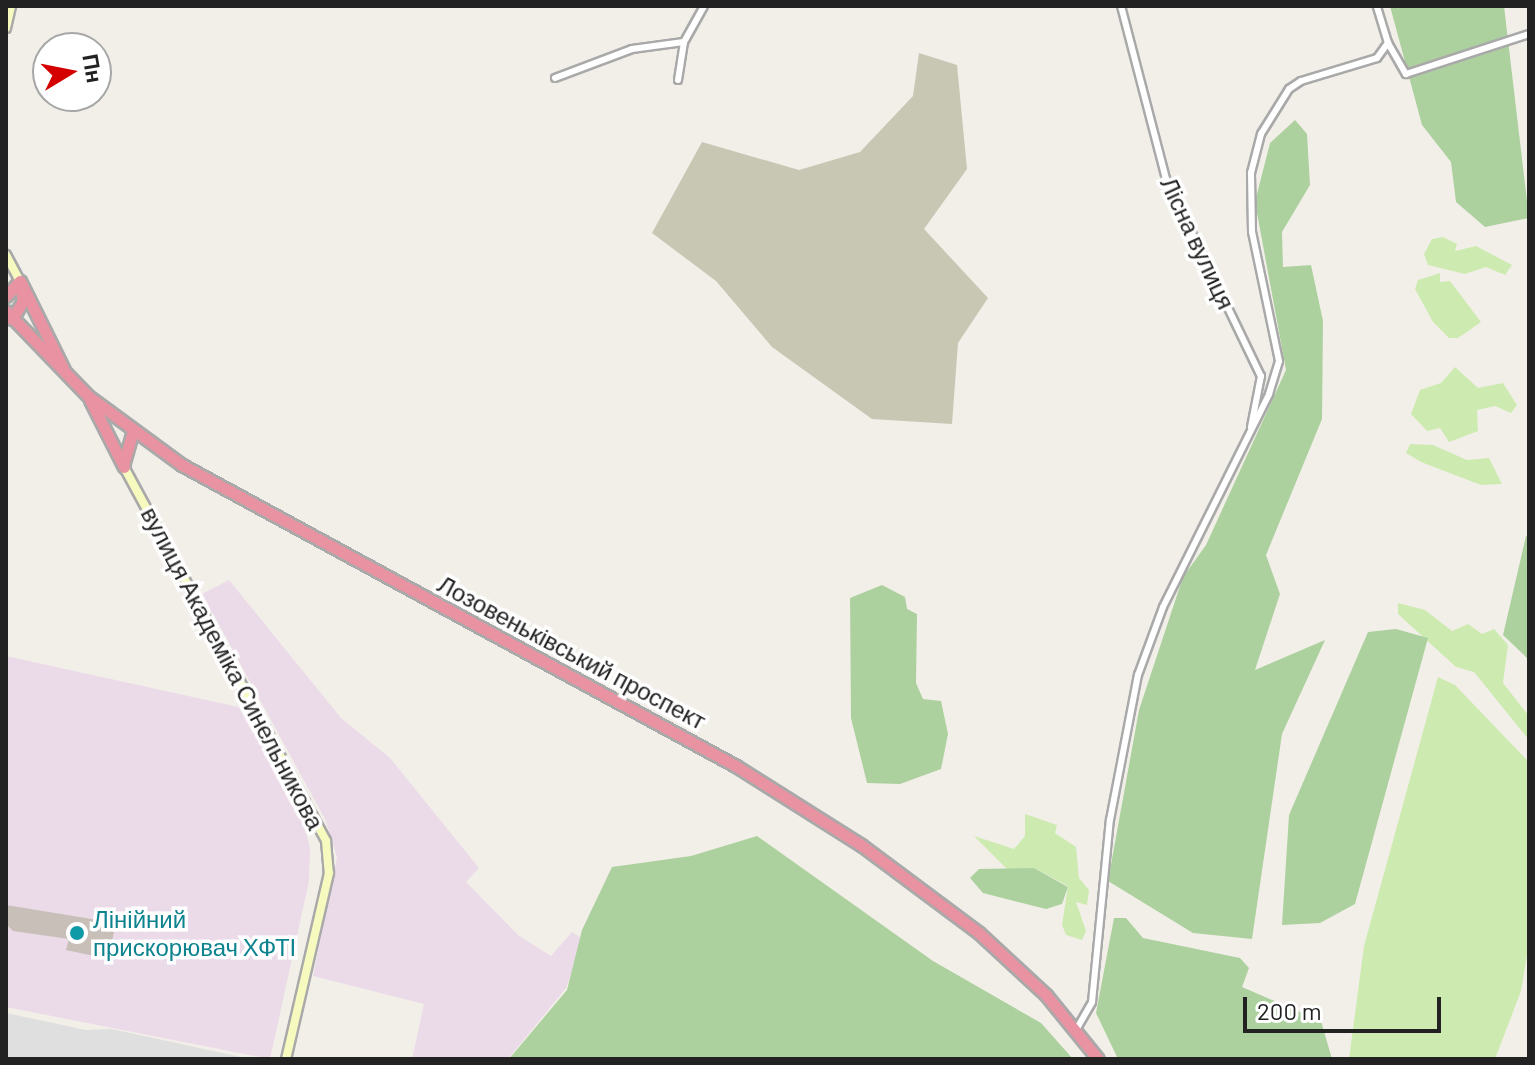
<!DOCTYPE html>
<html>
<head>
<meta charset="utf-8">
<style>
  body { margin:0 }
  #map { position:relative; width:1535px; height:1065px; overflow:hidden; background:#f2efe9; font-family:Barlow,sans-serif }
  div>[style] { position:absolute }
  .residential>* { inset:0; background:#e0dfdf }
  .industrial>* { inset:0; background:#ebdbe8 }
  .construction>* { inset:0; background:#c7c7b4 }
  .grass>* { inset:0; background:#cdebb0 }
  .forest>* { inset:0; background:#add19e }
  .building>* { inset:0; background:#c7bfb8 }
  .roads { filter:drop-shadow(2px 0 #a9a9a9) drop-shadow(-2px 0 #a9a9a9) drop-shadow(0 2px #a9a9a9) drop-shadow(0 -2px #a9a9a9) }
  .street>* { height:6px; margin:-3px; padding:0 3px; transform-origin:3px; border-radius:3px; background:#fff }
  .secondary>* { height:8px; margin:-4px; padding:0 4px; transform-origin:4px; border-radius:4px; background:#f7fabf }
  .highway>* { height:11px; margin:-5.5px; padding:0 5.5px; transform-origin:5.5px; border-radius:5.5px; background:#e892a2 }
  .dots>* { width:22px; height:22px; translate:-50% -50%; box-sizing:border-box; border:4px solid #fff; border-radius:50% }
  span { translate:-50% -50%; white-space:nowrap; text-align:center; line-height:1.15; -webkit-text-stroke:7px #fff; paint-order:stroke }
  .street-label { font-size:24px; color:#222 }
  .culture-label { font-size:24px; color:#0d838f }
  .left { translate:0 -50%; text-align:left }
  .frame { position:absolute; inset:0; border:8px solid #222; pointer-events:none }
  .north { position:absolute; left:32px; top:32px; width:80px; height:80px; box-sizing:border-box; background:#fff; border:2px solid #a7a7a7; border-radius:50%; rotate:80deg; font-size:22px; font-weight:700; line-height:32px; text-align:center; color:#222 }
  .north::after { content:''; display:block; margin:auto; width:28px; height:36px; background:#d40000; clip-path:polygon(50% 0,100% 100%,50% 72%,0 100%) }
  .scale { position:absolute; left:1243px; top:997px; width:198px; height:36px; box-sizing:border-box; border:4px solid #222; border-top:0; padding-left:10px; font-size:24px; line-height:28px; white-space:nowrap; color:#222; -webkit-text-stroke:6px #fff; paint-order:stroke }
</style>
</head>
<body>
<div id="map">
  <div class="residential">
    <div style="clip-path:polygon(6px 1013px,86px 1030px,112px 1029px,250px 1059px,6px 1059px)"></div>
  </div>
  <div class="industrial">
    <div style="clip-path:polygon(229px 580px,341px 718px,390px 758px,479px 868px,466px 882px,518px 935px,551px 956px,572px 932px,583px 939px,566px 988px,508px 1059px,412px 1059px,424px 1004px,313px 976px,337px 857px,325px 819px,202px 594px)"></div>
    <div style="clip-path:polygon(6px 656px,243px 708px,301px 814px,310px 848px,309px 881px,270px 1059px,6px 1007px)"></div>
  </div>
  <div class="construction">
    <div style="clip-path:polygon(919px 53px,957px 65px,967px 169px,924px 229px,988px 298px,958px 343px,952px 424px,872px 419px,772px 347px,716px 281px,652px 233px,702px 142px,799px 170px,860px 152px,913px 96px)"></div>
  </div>
  <div class="grass">
    <div style="clip-path:polygon(1443px 237px,1457px 244px,1455px 251px,1476px 246px,1512px 265px,1505px 275px,1486px 267px,1465px 274px,1428px 265px,1424px 254px,1432px 239px)"></div>
    <div style="clip-path:polygon(1440px 273px,1440px 282px,1450px 281px,1481px 322px,1458px 338px,1449px 338px,1433px 322px,1415px 289px,1418px 280px)"></div>
    <div style="clip-path:polygon(1455px 367px,1478px 388px,1503px 383px,1517px 405px,1511px 413px,1495px 406px,1477px 410px,1478px 431px,1449px 442px,1440px 428px,1427px 431px,1411px 414px,1420px 390px,1441px 383px)"></div>
    <div style="clip-path:polygon(1410px 444px,1433px 445px,1467px 460px,1489px 458px,1502px 484px,1481px 485px,1421px 462px,1406px 453px)"></div>
    <div style="clip-path:polygon(1398px 603px,1425px 610px,1452px 631px,1468px 624px,1482px 634px,1494px 629px,1508px 645px,1503px 683px,1529px 716px,1529px 740px,1474px 672px,1456px 667px,1398px 614px)"></div>
    <div style="clip-path:polygon(1438px 677px,1455px 685px,1529px 762px,1529px 943px,1521px 991px,1495px 1059px,1349px 1059px,1364px 946px)"></div>
    <div style="clip-path:polygon(1025px 814px,1057px 825px,1055px 833px,1076px 847px,1079px 878px,1089px 890px,1087px 905px,1076px 902px,1086px 931px,1082px 940px,1066px 935px,1062px 925px,1068px 886px,1034px 868px,1007px 869px,974px 836px,1014px 849px,1025px 836px)"></div>
  </div>
  <div class="forest">
    <div style="clip-path:polygon(1390px 6px,1504px 6px,1529px 218px,1485px 227px,1456px 202px,1451px 162px,1422px 125px)"></div>
    <div style="clip-path:polygon(1295px 120px,1307px 134px,1310px 185px,1282px 232px,1283px 267px,1311px 265px,1323px 321px,1322px 419px,1266px 555px,1280px 594px,1255px 670px,1325px 640px,1282px 734px,1252px 939px,1193px 933px,1108px 881px,1139px 710px,1183px 577px,1206px 545px,1286px 370px,1255px 202px,1270px 143px)"></div>
    <div style="clip-path:polygon(1526px 536px,1529px 537px,1529px 660px,1503px 635px)"></div>
    <div style="clip-path:polygon(882px 585px,905px 597px,907px 609px,917px 614px,916px 683px,923px 699px,941px 701px,948px 734px,941px 769px,900px 784px,867px 783px,851px 718px,850px 598px)"></div>
    <div style="clip-path:polygon(1396px 629px,1428px 638px,1355px 904px,1320px 923px,1282px 925px,1289px 815px,1368px 632px)"></div>
    <div style="clip-path:polygon(757px 836px,933px 961px,1041px 1023px,1073px 1059px,509px 1059px,567px 990px,582px 930px,612px 867px,691px 856px)"></div>
    <div style="clip-path:polygon(1034px 868px,1068px 887px,1062px 904px,1046px 909px,983px 893px,970px 878px,979px 869px)"></div>
    <div style="clip-path:polygon(1114px 918px,1126px 918px,1143px 938px,1240px 958px,1249px 968px,1242px 987px,1321px 1021px,1332px 1059px,1118px 1059px,1096px 1013px)"></div>
  </div>
  <div class="building">
    <div style="clip-path:polygon(6px 905px,116px 923px,108px 959px,66px 950px,69px 939px,13px 931px,6px 924px)"></div>
  </div>
  <div class="roads">
    <div class="street">
      <div style="left:1121px;top:6px;width:179px;rotate:75.4deg"></div>
      <div style="left:1166px;top:179px;width:219px;rotate:64.3deg"></div>
      <div style="left:1261px;top:376px;width:52px;rotate:101.1deg"></div>
      <div style="left:1388px;top:43px;width:36px;rotate:60deg"></div>
      <div style="left:1406px;top:74px;width:129px;rotate:-18deg"></div>
      <div style="left:555px;top:78px;width:82px;rotate:-20.6deg"></div>
      <div style="left:632px;top:49px;width:52px;rotate:-7.7deg"></div>
      <div style="left:678px;top:80px;width:38px;rotate:-81deg"></div>
      <div style="left:684px;top:42px;width:41px;rotate:-60.9deg"></div>
      <div style="left:1076px;top:1030px;width:32px;rotate:-60deg"></div>
      <div style="left:1092px;top:1002px;width:183px;rotate:-84.4deg"></div>
      <div style="left:1110px;top:820px;width:148px;rotate:-79.1deg"></div>
      <div style="left:1138px;top:675px;width:72px;rotate:-69.8deg"></div>
      <div style="left:1163px;top:607px;width:238px;rotate:-63.5deg"></div>
      <div style="left:1269px;top:394px;width:34px;rotate:-73deg"></div>
      <div style="left:1279px;top:361px;width:132px;rotate:-101.8deg"></div>
      <div style="left:1252px;top:232px;width:59px;rotate:-91deg"></div>
      <div style="left:1251px;top:173px;width:40px;rotate:-75.6deg"></div>
      <div style="left:1261px;top:134px;width:53px;rotate:-58.1deg"></div>
      <div style="left:1289px;top:89px;width:14px;rotate:-34deg"></div>
      <div style="left:1301px;top:81px;width:79px;rotate:-16.8deg"></div>
      <div style="left:1377px;top:58px;width:19px;rotate:-54deg"></div>
      <div style="left:1388px;top:43px;width:39px;rotate:-107deg"></div>
    </div>
    <div class="secondary">
      <div style="left:6px;top:28px;width:23px;rotate:-77deg"></div>
      <div style="left:6px;top:255px;width:30px;rotate:62deg"></div>
      <div style="left:124px;top:467px;width:425px;rotate:61.6deg"></div>
      <div style="left:326px;top:841px;width:32px;rotate:85deg"></div>
      <div style="left:329px;top:873px;width:191px;rotate:103deg"></div>
    </div>
    <div class="highway">
      <div style="left:20px;top:281px;width:99px;rotate:63.7deg"></div>
      <div style="left:6px;top:296px;width:19px;rotate:-47deg"></div>
      <div style="left:6px;top:311px;width:118px;rotate:46deg"></div>
      <div style="left:88px;top:396px;width:117px;rotate:36.3deg"></div>
      <div style="left:182px;top:465px;width:630px;rotate:28.52deg"></div>
      <div style="left:736px;top:766px;width:148px;rotate:32.3deg"></div>
      <div style="left:861px;top:845px;width:147px;rotate:36.7deg"></div>
      <div style="left:979px;top:933px;width:91px;rotate:42.8deg"></div>
      <div style="left:1046px;top:995px;width:82px;rotate:50.9deg"></div>
      <div style="left:12px;top:319px;width:21px;rotate:-59deg"></div>
      <div style="left:23px;top:301px;width:11px;rotate:-100deg"></div>
      <div style="left:90px;top:400px;width:75px;rotate:63.1deg"></div>
      <div style="left:124px;top:462px;width:32px;rotate:-74deg"></div>
    </div>
  </div>
  <div class="dots">
    <div style="left:77px;top:933px;background:#0f9aa8"></div>
  </div>
  <div class="street-label">
    <span style="left:1198px;top:243px;rotate:65deg">Лісна вулиця</span>
    <span style="left:572px;top:652px;rotate:28deg">Лозовеньківський проспект</span>
    <span style="left:233px;top:668px;rotate:62deg">вулиця Академіка Синельникова</span>
  </div>
  <div class="culture-label">
    <span class="left" style="left:93px;top:933px">Лінійний<br>прискорювач ХФТІ</span>
  </div>
  <div class="frame"></div>
  <div class="north">Пн</div>
  <div class="scale">200 m</div>
</div>
</body>
</html>
